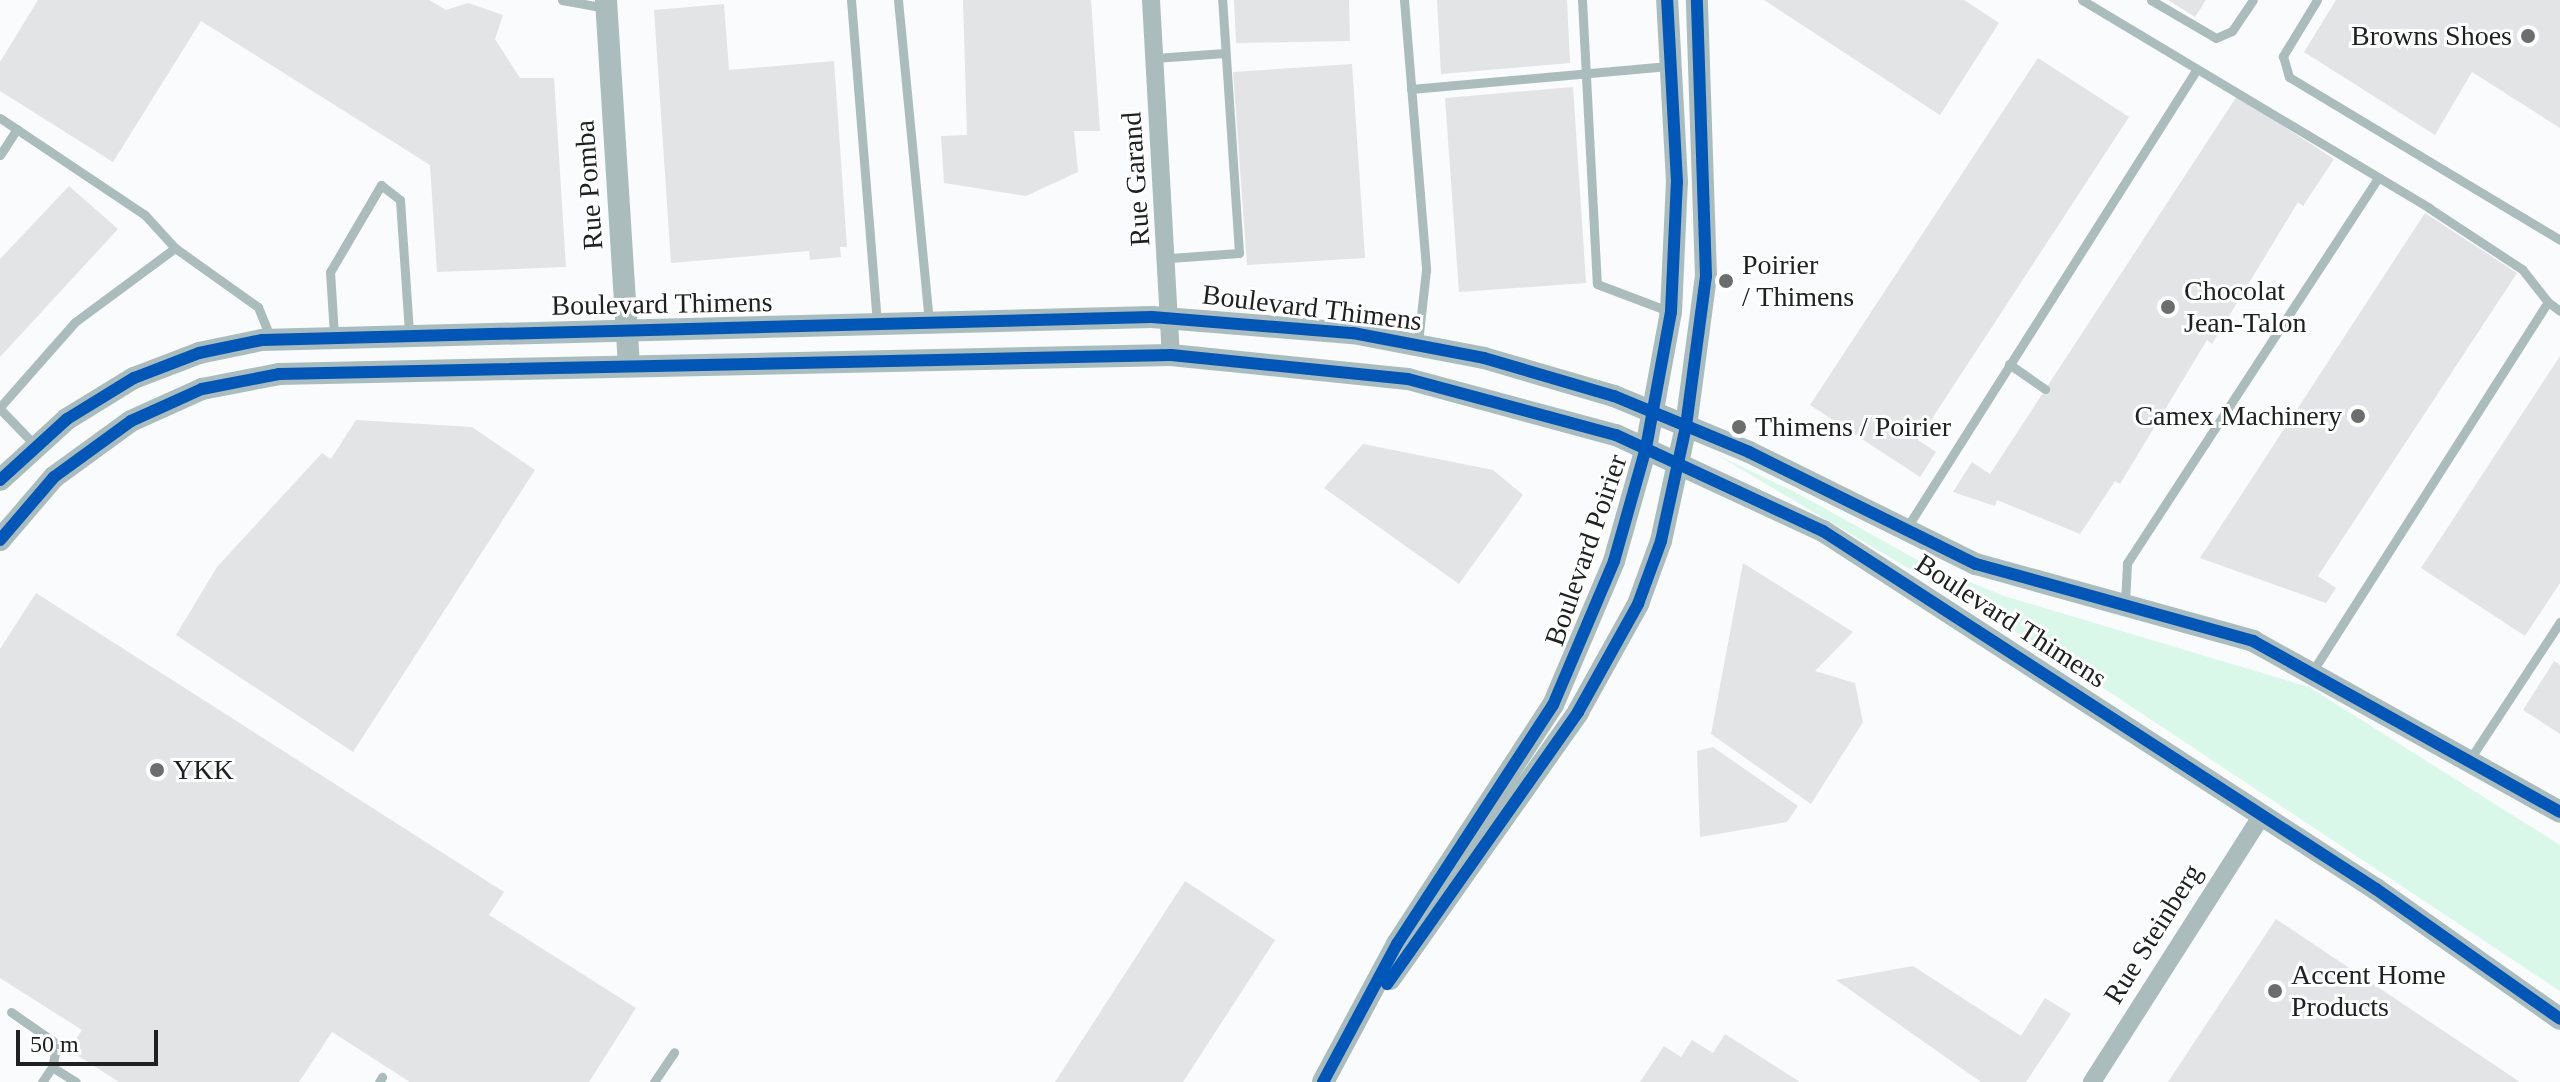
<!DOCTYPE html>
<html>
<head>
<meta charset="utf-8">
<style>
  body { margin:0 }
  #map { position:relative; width:2560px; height:1082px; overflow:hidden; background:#f9fbfc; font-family:Georgia,serif }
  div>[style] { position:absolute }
  .green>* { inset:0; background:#d9f8ea }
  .building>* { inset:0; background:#e2e4e5 }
  .service>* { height:9px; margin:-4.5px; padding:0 4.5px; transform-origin:4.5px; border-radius:4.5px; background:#aabcbb }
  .minor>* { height:18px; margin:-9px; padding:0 9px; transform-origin:9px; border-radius:9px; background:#aabcbb }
  .tertiary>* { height:22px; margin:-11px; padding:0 11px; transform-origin:11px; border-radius:11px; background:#aabcbb }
  .cycleway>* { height:12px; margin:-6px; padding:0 6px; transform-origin:6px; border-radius:6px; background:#0057b8 }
  .dots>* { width:22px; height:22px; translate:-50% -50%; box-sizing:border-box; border:4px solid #fff; border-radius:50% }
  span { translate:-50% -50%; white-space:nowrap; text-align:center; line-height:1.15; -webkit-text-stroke:6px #fff; paint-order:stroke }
  .poi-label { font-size:28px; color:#202222 }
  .right { translate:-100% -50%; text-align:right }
  .left { translate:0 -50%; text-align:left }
  .street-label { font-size:28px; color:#202222 }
  .scale { position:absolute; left:16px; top:1030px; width:142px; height:36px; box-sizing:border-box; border:4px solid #202222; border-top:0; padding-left:10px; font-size:24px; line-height:28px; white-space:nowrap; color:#202222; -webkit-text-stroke:6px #fff; paint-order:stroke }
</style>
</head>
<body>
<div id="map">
  <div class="green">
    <div style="clip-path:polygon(1717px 455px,1795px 492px,1923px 563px,2004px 596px,2309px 687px,2560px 845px,2560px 991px,2040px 646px)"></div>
  </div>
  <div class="building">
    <div style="clip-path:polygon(38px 0,429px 0,446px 10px,468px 3px,503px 15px,495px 39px,520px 78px,554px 78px,566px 267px,437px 272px,430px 165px,201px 21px,113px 162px,0 91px,0 62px)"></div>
    <div style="clip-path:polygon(963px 0,1091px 0,1100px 131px,1074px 131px,1078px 172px,1026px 196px,944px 183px,941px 136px,967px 135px)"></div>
    <div style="clip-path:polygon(1234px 0,1349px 0,1350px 41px,1236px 43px)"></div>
    <div style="clip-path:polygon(1437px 0,1567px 0,1570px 63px,1441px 74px)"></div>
    <div style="clip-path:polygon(1764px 0,1964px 0,1999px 23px,1940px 115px)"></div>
    <div style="clip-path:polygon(2168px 0,2206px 0,2195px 17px)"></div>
    <div style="clip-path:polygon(2336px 0,2560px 0,2560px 128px,2472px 72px,2435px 135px,2304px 52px)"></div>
    <div style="clip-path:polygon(724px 4px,729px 70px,834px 61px,847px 247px,840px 247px,841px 257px,810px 260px,809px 251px,671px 263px,654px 10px)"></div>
    <div style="clip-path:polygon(2038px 58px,2129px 117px,1918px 440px,1936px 452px,1920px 477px,1810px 405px)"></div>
    <div style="clip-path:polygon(1352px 64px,1365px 258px,1247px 265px,1233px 72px)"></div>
    <div style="clip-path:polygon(1573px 87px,1586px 283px,1459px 292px,1445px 98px)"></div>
    <div style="clip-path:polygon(2237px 96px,2334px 159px,2303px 206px,2298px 202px,2212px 344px,2207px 340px,2120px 484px,2115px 481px,2080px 534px,1997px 500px,1995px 506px,1953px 492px,1972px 462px,1990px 474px)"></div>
    <div style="clip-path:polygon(69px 186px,118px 229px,0 357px,0 259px)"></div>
    <div style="clip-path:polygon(2425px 213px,2517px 273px,2318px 576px,2336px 588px,2326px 603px,2200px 558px)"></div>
    <div style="clip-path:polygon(2560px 356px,2560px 583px,2525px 636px,2421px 568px)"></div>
    <div style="clip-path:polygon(356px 420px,472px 427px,535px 470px,353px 752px,176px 635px,217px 567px,322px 453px,331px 459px)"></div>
    <div style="clip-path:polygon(1363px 444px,1493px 470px,1523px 495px,1459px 584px,1324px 488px)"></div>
    <div style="clip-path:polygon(1743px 563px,1853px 632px,1815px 671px,1855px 683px,1863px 722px,1811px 804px,1711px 734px)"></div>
    <div style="clip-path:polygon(36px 593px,504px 892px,489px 915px,636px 1008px,589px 1082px,410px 1082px,332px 1032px,299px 1082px,119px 1082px,69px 1050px,82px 1030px,0 978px,0 649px)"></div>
    <div style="clip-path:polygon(2554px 661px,2560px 665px,2560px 734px,2523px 710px)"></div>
    <div style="clip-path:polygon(1713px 747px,1798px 806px,1787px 822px,1700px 837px,1697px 751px)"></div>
    <div style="clip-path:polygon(1185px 881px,1275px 940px,1183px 1082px,1055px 1082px)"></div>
    <div style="clip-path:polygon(2276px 919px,2520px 1082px,2168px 1082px)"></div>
    <div style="clip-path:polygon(1913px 966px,2021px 1036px,2045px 998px,2071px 1014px,2026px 1082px,1981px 1082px,1836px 980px)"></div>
    <div style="clip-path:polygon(1725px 1034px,1800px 1082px,1640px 1082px,1664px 1046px,1681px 1057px,1692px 1040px,1713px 1053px)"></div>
  </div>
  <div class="service">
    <div style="left:562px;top:0;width:45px;rotate:10.3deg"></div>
    <div style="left:851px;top:0;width:324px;rotate:85.4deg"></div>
    <div style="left:898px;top:0;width:323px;rotate:84.5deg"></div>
    <div style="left:1404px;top:0;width:271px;rotate:85.3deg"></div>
    <div style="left:1426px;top:270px;width:73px;rotate:96.3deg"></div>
    <div style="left:1582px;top:0;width:284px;rotate:87deg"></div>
    <div style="left:1597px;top:284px;width:79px;rotate:20.7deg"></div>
    <div style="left:2082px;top:0;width:405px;rotate:30.9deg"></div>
    <div style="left:2429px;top:208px;width:111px;rotate:33.3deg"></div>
    <div style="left:2522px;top:269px;width:42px;rotate:51.8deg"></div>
    <div style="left:2151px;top:0;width:75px;rotate:30.3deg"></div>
    <div style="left:2216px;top:38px;width:17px;rotate:-24deg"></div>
    <div style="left:2232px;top:31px;width:37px;rotate:-56deg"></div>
    <div style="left:2317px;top:0;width:66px;rotate:121.3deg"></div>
    <div style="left:2283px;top:56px;width:22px;rotate:74deg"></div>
    <div style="left:2289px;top:77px;width:316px;rotate:31deg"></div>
    <div style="left:1155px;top:58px;width:70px;rotate:-4.1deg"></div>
    <div style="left:1411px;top:89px;width:261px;rotate:-5.1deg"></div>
    <div style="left:0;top:118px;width:174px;rotate:33.8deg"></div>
    <div style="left:145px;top:215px;width:45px;rotate:47.7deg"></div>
    <div style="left:0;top:155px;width:31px;rotate:-57deg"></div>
    <div style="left:1170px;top:258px;width:69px;rotate:-4.1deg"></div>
    <div style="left:1239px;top:253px;width:254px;rotate:-93.8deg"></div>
    <div style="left:334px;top:335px;width:63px;rotate:-93.6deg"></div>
    <div style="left:330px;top:272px;width:101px;rotate:-59.6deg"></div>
    <div style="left:381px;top:185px;width:24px;rotate:38deg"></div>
    <div style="left:400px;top:200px;width:133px;rotate:86.1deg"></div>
    <div style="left:2009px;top:364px;width:44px;rotate:34.8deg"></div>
    <div style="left:0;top:407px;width:113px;rotate:-48.6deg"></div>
    <div style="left:75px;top:322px;width:124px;rotate:-36.5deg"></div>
    <div style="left:175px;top:248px;width:102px;rotate:35.4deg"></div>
    <div style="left:258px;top:307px;width:35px;rotate:68deg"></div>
    <div style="left:0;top:409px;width:50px;rotate:45.8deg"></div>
    <div style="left:1906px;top:529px;width:541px;rotate:-57.69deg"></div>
    <div style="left:2125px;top:603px;width:40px;rotate:-87.1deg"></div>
    <div style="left:2127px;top:563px;width:457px;rotate:-56.9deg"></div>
    <div style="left:2314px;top:669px;width:435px;rotate:-57.5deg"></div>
    <div style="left:2548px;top:302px;width:15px;rotate:37deg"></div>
    <div style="left:2468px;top:762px;width:168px;rotate:-56.7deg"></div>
    <div style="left:11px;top:1012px;width:56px;rotate:34.8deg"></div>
    <div style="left:57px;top:1044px;width:24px;rotate:102deg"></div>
    <div style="left:42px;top:1082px;width:18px;rotate:-56deg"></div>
    <div style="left:52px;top:1067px;width:28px;rotate:32deg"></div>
    <div style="left:379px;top:1082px;width:6px;rotate:-59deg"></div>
    <div style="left:654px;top:1082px;width:36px;rotate:-56deg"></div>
  </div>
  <div class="minor">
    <div style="left:1151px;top:0;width:356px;rotate:86.8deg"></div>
    <div style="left:2092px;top:1082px;width:317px;rotate:-57.5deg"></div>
  </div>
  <div class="tertiary">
    <div style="left:606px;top:0;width:367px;rotate:86.4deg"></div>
    <div style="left:0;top:480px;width:91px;rotate:-42.3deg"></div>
    <div style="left:67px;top:419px;width:79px;rotate:-31.5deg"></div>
    <div style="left:134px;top:378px;width:70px;rotate:-21deg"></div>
    <div style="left:199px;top:353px;width:64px;rotate:-11.7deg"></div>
    <div style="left:262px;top:340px;width:890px;rotate:-1.48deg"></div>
    <div style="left:1152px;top:317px;width:202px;rotate:4.6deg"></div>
    <div style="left:1353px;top:333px;width:133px;rotate:10.8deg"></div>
    <div style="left:1484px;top:358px;width:135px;rotate:16.3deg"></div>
    <div style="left:1614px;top:396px;width:146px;rotate:22.5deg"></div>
    <div style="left:1749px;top:452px;width:253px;rotate:26.3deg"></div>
    <div style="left:1976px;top:564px;width:288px;rotate:15.5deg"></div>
    <div style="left:2253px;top:641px;width:351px;rotate:29.1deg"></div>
    <div style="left:0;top:540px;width:83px;rotate:-49.4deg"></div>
    <div style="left:54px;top:477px;width:95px;rotate:-36deg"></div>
    <div style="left:131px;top:421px;width:78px;rotate:-24.3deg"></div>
    <div style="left:202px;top:389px;width:78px;rotate:-11deg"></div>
    <div style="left:279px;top:374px;width:892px;rotate:-1.22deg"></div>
    <div style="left:1171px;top:355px;width:238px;rotate:5.8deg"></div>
    <div style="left:1408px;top:379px;width:215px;rotate:15.1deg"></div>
    <div style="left:1616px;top:435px;width:228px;rotate:24.9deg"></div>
    <div style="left:1823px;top:531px;width:659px;rotate:32.92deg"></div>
    <div style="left:2376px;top:889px;width:225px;rotate:35.2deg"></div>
    <div style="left:1390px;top:979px;width:327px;rotate:-54.8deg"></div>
    <div style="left:1578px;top:712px;width:124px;rotate:-60.9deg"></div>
    <div style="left:1638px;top:604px;width:67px;rotate:-69.9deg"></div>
    <div style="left:1661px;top:541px;width:118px;rotate:-77.7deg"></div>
    <div style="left:1686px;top:426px;width:151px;rotate:-82.4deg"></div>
    <div style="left:1706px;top:276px;width:276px;rotate:-91.9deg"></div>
    <div style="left:1323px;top:1082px;width:157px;rotate:-61.8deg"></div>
    <div style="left:1397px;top:944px;width:285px;rotate:-56.9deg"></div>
    <div style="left:1553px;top:705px;width:156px;rotate:-67deg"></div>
    <div style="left:1614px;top:561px;width:117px;rotate:-74.2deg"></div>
    <div style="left:1646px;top:448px;width:138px;rotate:-79.6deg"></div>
    <div style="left:1671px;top:312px;width:130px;rotate:-87.4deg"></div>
    <div style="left:1677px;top:182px;width:182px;rotate:-93.1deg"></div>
  </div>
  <div class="cycleway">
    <div style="left:0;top:480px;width:91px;rotate:-42.3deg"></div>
    <div style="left:67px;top:419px;width:79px;rotate:-31.5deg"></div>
    <div style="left:134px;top:378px;width:70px;rotate:-21deg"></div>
    <div style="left:199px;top:353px;width:64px;rotate:-11.7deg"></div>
    <div style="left:262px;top:340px;width:890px;rotate:-1.48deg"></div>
    <div style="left:1152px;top:317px;width:202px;rotate:4.6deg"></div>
    <div style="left:1353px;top:333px;width:133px;rotate:10.8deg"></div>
    <div style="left:1484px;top:358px;width:135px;rotate:16.3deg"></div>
    <div style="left:1614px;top:396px;width:146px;rotate:22.5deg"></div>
    <div style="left:1749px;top:452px;width:253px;rotate:26.3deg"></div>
    <div style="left:1976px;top:564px;width:288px;rotate:15.5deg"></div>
    <div style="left:2253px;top:641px;width:351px;rotate:29.1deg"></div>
    <div style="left:0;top:540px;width:83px;rotate:-49.4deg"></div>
    <div style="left:54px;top:477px;width:95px;rotate:-36deg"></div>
    <div style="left:131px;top:421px;width:78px;rotate:-24.3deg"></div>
    <div style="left:202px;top:389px;width:78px;rotate:-11deg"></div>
    <div style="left:279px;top:374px;width:892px;rotate:-1.22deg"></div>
    <div style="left:1171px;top:355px;width:238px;rotate:5.8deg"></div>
    <div style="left:1408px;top:379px;width:215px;rotate:15.1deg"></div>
    <div style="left:1616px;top:435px;width:228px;rotate:24.9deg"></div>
    <div style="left:1823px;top:531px;width:659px;rotate:32.92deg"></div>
    <div style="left:2376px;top:889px;width:225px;rotate:35.2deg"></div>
    <div style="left:1387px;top:984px;width:332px;rotate:-54.9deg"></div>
    <div style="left:1578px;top:712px;width:124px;rotate:-60.9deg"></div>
    <div style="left:1638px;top:604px;width:67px;rotate:-69.9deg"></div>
    <div style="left:1661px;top:541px;width:118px;rotate:-77.7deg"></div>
    <div style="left:1686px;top:426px;width:151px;rotate:-82.4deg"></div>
    <div style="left:1706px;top:276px;width:276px;rotate:-91.9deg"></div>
    <div style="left:1323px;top:1082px;width:157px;rotate:-61.8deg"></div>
    <div style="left:1397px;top:944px;width:285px;rotate:-56.9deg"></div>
    <div style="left:1553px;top:705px;width:156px;rotate:-67deg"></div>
    <div style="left:1614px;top:561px;width:117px;rotate:-74.2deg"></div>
    <div style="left:1646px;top:448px;width:138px;rotate:-79.6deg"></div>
    <div style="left:1671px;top:312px;width:130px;rotate:-87.4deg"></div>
    <div style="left:1677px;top:182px;width:182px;rotate:-93.1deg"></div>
  </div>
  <div class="dots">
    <div style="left:2528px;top:36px;background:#6c6e6e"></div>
    <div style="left:1726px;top:281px;background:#6c6e6e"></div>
    <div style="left:2168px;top:307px;background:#6c6e6e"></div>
    <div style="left:2358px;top:416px;background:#6c6e6e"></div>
    <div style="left:1739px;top:427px;background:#6c6e6e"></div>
    <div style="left:157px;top:770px;background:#6c6e6e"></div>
    <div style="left:2275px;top:991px;background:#6c6e6e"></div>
  </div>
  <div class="poi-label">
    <span class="right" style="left:2512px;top:36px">Browns Shoes</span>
    <span class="left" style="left:1742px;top:281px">Poirier<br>/ Thimens</span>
    <span class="left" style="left:2184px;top:307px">Chocolat<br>Jean-Talon</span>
    <span class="right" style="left:2342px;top:416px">Camex Machinery</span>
    <span class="left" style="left:1755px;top:427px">Thimens / Poirier</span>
    <span class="left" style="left:173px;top:770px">YKK</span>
    <span class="left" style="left:2291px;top:991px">Accent Home<br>Products</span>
  </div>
  <div class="street-label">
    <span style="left:1136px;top:179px;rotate:-94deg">Rue Garand</span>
    <span style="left:589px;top:185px;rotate:-94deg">Rue Pomba</span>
    <span style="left:662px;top:304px;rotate:-1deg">Boulevard Thimens</span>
    <span style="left:1312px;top:308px;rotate:7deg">Boulevard Thimens</span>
    <span style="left:1586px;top:550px;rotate:-71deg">Boulevard Poirier</span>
    <span style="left:2011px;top:621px;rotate:33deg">Boulevard Thimens</span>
    <span style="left:2153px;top:934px;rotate:-58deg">Rue Steinberg</span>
  </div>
  <div class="scale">50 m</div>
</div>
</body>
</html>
